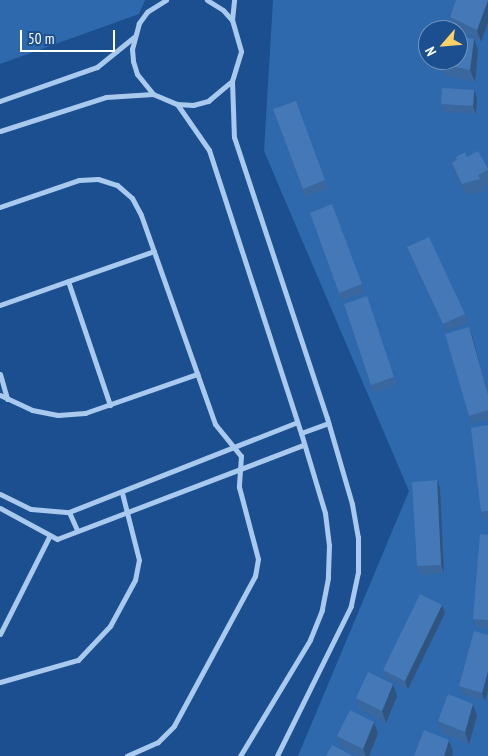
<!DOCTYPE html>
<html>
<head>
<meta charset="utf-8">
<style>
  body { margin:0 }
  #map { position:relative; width:488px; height:756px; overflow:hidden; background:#1b4f8f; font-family:"PT Sans Narrow",sans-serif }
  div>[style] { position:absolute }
  .green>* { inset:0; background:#2e69ad }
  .street>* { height:5px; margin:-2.5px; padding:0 2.5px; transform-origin:2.5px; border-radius:2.5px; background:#a9c9ee }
  .wall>* { inset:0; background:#3a679d }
  .shaded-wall>* { inset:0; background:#305480 }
  .building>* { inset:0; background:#4478b7 }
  span { translate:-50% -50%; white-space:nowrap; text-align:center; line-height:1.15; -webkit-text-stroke:4.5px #1b4f8f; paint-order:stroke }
  .north { position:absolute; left:418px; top:20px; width:50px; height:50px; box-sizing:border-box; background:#1b4f8f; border:1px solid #7695bc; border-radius:50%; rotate:243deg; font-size:14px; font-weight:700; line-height:20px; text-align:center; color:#fff }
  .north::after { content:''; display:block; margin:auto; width:18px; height:22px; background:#ffd166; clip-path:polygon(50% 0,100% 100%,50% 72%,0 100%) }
  .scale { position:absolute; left:20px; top:30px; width:95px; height:22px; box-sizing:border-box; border:2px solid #fff; border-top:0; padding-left:6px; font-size:15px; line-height:18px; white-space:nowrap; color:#fff; -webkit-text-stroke:4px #1b4f8f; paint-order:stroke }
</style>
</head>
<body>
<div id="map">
  <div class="green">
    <div style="clip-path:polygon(0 0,145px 0,139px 14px,0 64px)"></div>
    <div style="clip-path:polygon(evenodd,273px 0,488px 0,488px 756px,298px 756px,409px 491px,264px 151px,273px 0,428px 30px,458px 30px,458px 60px,428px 60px,428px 30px)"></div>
  </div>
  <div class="street">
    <div style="left:166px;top:0;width:22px;rotate:148deg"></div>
    <div style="left:147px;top:12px;width:14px;rotate:126deg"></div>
    <div style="left:139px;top:23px;width:27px;rotate:105deg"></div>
    <div style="left:132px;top:49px;width:12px;rotate:85deg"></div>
    <div style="left:133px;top:61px;width:14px;rotate:73deg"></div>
    <div style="left:137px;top:74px;width:26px;rotate:51deg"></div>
    <div style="left:153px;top:94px;width:26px;rotate:23deg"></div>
    <div style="left:177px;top:104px;width:16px;rotate:4deg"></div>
    <div style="left:193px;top:105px;width:16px;rotate:-15deg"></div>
    <div style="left:208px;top:101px;width:31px;rotate:-40deg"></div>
    <div style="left:232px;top:81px;width:31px;rotate:-73deg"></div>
    <div style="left:241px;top:51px;width:32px;rotate:-106deg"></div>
    <div style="left:232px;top:20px;width:13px;rotate:-132deg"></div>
    <div style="left:223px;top:10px;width:19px;rotate:-148deg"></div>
    <div style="left:232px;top:20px;width:20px;rotate:-84deg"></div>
    <div style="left:232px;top:81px;width:56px;rotate:88deg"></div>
    <div style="left:234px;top:137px;width:296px;rotate:71.7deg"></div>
    <div style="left:327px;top:418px;width:90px;rotate:73.8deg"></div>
    <div style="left:352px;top:504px;width:34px;rotate:80deg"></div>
    <div style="left:358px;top:537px;width:35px;rotate:90deg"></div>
    <div style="left:358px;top:572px;width:35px;rotate:102deg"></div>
    <div style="left:351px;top:606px;width:167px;rotate:116.3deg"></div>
    <div style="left:0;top:101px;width:103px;rotate:-19.3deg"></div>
    <div style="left:97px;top:67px;width:48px;rotate:-39deg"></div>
    <div style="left:177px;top:104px;width:56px;rotate:55.2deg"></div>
    <div style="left:209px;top:150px;width:298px;rotate:72deg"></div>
    <div style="left:301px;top:433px;width:84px;rotate:73.3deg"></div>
    <div style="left:325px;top:513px;width:32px;rotate:83deg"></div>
    <div style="left:329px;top:545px;width:33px;rotate:92deg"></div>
    <div style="left:328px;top:578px;width:33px;rotate:101deg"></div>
    <div style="left:322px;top:610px;width:32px;rotate:112deg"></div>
    <div style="left:310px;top:640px;width:135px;rotate:121.1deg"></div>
    <div style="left:0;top:131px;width:111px;rotate:-17.8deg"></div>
    <div style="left:106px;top:97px;width:47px;rotate:-3.7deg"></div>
    <div style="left:0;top:207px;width:83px;rotate:-18.9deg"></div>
    <div style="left:79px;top:180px;width:19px;rotate:-3deg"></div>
    <div style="left:98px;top:179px;width:20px;rotate:18deg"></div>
    <div style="left:117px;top:185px;width:20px;rotate:41deg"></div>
    <div style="left:132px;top:198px;width:19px;rotate:62deg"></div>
    <div style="left:141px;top:215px;width:222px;rotate:70.5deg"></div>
    <div style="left:215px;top:424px;width:41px;rotate:50.9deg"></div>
    <div style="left:241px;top:456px;width:31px;rotate:94deg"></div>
    <div style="left:239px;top:487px;width:74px;rotate:75.2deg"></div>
    <div style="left:258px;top:559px;width:17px;rotate:100deg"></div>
    <div style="left:255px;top:576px;width:170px;rotate:118.4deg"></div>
    <div style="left:174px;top:726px;width:23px;rotate:135deg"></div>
    <div style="left:158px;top:742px;width:34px;rotate:156deg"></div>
    <div style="left:68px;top:281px;width:131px;rotate:71.3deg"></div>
    <div style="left:0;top:305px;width:163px;rotate:-19.3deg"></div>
    <div style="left:0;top:374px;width:26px;rotate:74deg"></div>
    <div style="left:0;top:395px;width:35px;rotate:25deg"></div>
    <div style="left:32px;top:410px;width:26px;rotate:11deg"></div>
    <div style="left:58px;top:415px;width:27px;rotate:-4deg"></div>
    <div style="left:85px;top:413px;width:119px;rotate:-19.2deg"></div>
    <div style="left:301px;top:433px;width:29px;rotate:-20deg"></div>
    <div style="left:0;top:494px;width:34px;rotate:26deg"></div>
    <div style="left:31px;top:509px;width:38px;rotate:5deg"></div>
    <div style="left:69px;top:512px;width:245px;rotate:-21.5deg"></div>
    <div style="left:0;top:508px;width:65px;rotate:28.5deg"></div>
    <div style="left:57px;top:539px;width:263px;rotate:-20.9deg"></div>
    <div style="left:69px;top:512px;width:20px;rotate:66deg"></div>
    <div style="left:0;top:634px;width:109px;rotate:-63.2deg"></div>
    <div style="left:0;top:682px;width:81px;rotate:-15.8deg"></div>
    <div style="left:78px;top:660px;width:47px;rotate:-46.7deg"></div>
    <div style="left:110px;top:626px;width:52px;rotate:-61.5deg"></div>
    <div style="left:135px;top:580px;width:20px;rotate:-79deg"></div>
    <div style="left:139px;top:560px;width:69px;rotate:-104.2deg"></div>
  </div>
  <div class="wall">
    <div style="clip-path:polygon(488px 0,488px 23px,481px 42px,454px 28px,450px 17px)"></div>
    <div style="clip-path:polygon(478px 50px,475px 82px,445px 75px,441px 64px)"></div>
    <div style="clip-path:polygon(474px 90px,477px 98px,476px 114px,444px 112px,441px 104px)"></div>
    <div style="clip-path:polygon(296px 101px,328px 188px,305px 197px,273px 109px)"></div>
    <div style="clip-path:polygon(456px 157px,467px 157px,488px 169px,488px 184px,483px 187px,485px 191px,467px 195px,456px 175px,452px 163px,457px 160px)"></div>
    <div style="clip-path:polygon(332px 204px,364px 292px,342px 301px,310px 213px)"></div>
    <div style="clip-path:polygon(407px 247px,465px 314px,468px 322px,446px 332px,410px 255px)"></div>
    <div style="clip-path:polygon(367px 296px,397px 385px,373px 393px,344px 304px)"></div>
    <div style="clip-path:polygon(469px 327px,488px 393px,488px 419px,472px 424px,469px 416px)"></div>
    <div style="clip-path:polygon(488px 425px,488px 519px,484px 520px,481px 512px)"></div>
    <div style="clip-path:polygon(440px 488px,444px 573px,420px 575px,417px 566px)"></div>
    <div style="clip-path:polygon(488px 535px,488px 628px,476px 627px,473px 619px)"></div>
    <div style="clip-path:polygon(442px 605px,445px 613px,408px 689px,386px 678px,383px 670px)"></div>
    <div style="clip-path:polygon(474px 631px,485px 701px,462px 694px,459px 686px)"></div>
    <div style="clip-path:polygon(393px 684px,397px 696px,386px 723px,360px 709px,356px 698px)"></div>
    <div style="clip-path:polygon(477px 716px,469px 744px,442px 733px,438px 721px)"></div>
    <div style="clip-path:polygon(374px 722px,378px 734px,369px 756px,358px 756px,341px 747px,337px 736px)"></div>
  </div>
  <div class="shaded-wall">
    <div style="clip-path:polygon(488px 0,488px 23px,481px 42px,477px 30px)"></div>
    <div style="clip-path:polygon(474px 39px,478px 50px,475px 82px,470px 70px)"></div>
    <div style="clip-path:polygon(474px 90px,477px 98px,476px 114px,473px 106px)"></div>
    <div style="clip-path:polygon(469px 327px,472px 335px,488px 395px)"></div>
    <div style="clip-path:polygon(437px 480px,440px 488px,444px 573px,441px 565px)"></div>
    <div style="clip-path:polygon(442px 605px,445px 613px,408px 689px,405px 681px)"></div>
    <div style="clip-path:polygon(488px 671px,488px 690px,485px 701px,482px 693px)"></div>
    <div style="clip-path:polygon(393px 684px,397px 696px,386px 723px,382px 711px)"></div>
    <div style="clip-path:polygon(473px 704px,477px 716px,469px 744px,465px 732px)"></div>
    <div style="clip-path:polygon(374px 722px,378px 734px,369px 756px,366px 756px,363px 749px)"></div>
    <div style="clip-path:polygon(449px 740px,453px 752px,452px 756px,444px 756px)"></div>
  </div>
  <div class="building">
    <div style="clip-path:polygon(456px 0,488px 0,477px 30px,450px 17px)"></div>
    <div style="clip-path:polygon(458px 36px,474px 39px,470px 70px,441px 64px,441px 60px,458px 60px)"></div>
    <div style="clip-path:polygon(442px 88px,474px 90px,473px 106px,441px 104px)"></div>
    <div style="clip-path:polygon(296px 101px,325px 180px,303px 189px,273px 109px)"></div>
    <div style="clip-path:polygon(478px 151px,488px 169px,488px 170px,478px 175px,480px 179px,462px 184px,452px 163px,457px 160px,456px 157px,465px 152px,467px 157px)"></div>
    <div style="clip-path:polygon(332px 204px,362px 284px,339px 293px,310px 213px)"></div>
    <div style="clip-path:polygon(429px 237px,465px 314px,443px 324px,407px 247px)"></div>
    <div style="clip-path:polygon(367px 296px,394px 377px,371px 385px,344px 304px)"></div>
    <div style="clip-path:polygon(469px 327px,488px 395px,488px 410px,469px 416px,445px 334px)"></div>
    <div style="clip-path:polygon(488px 425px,488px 511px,481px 512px,471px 428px)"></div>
    <div style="clip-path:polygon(437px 480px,441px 565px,417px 566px,412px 482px)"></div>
    <div style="clip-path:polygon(480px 534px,488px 535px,488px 620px,473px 619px)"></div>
    <div style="clip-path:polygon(420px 594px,442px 605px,405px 681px,383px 670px)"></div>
    <div style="clip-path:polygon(474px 631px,488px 635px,488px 671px,482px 693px,459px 686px)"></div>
    <div style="clip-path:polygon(368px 672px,393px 684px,382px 711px,356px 698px)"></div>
    <div style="clip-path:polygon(448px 694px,473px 704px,465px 732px,438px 721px)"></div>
    <div style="clip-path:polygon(350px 710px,374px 722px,363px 749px,337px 736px)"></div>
    <div style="clip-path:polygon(424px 730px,449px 740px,444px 756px,414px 756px)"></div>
    <div style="clip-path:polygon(332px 745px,353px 756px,326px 756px)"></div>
  </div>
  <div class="north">N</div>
  <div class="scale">50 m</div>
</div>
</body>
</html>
